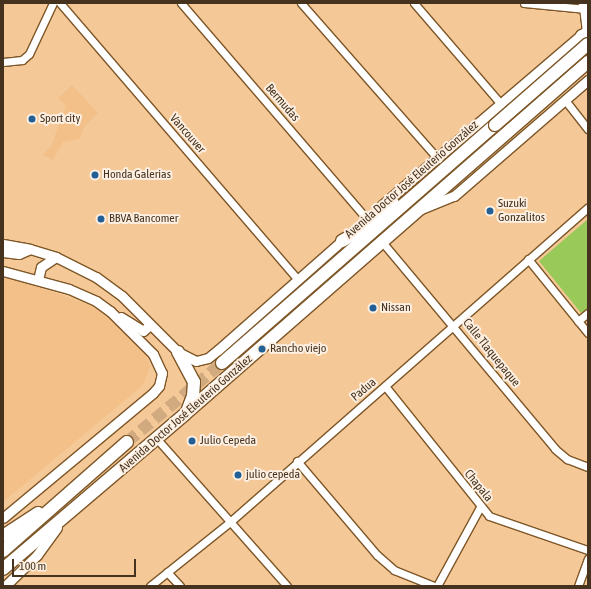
<!DOCTYPE html>
<html>
<head>
<meta charset="utf-8">
<style>
  body { margin:0 }
  #map { position:relative; width:591px; height:589px; overflow:hidden; background:#f5c897; font-family:"Asap Condensed",sans-serif }
  div>[style] { position:absolute }
  .built>* { inset:0; background:#f2c088 }
  .green>* { inset:0; background:#99c958 }
  .highway-tunnel>* { height:12px; margin-top:-6px; transform-origin:0; background:repeating-linear-gradient(90deg,#d2aa7f 0 12px,transparent 0 18px) }
  .roads { filter:drop-shadow(1px 0 #7e5728) drop-shadow(-1px 0 #7e5728) drop-shadow(0 1px #7e5728) drop-shadow(0 -1px #7e5728) }
  .street>* { height:7px; margin:-3.5px; padding:0 3.5px; transform-origin:3.5px; border-radius:3.5px; background:#fff }
  .secondary>* { height:9px; margin:-4.5px; padding:0 4.5px; transform-origin:4.5px; border-radius:4.5px; background:#fff }
  .primary>* { height:11px; margin:-5.5px; padding:0 5.5px; transform-origin:5.5px; border-radius:5.5px; background:#fff }
  .highway>* { height:12px; margin:-6px; padding:0 6px; transform-origin:6px; border-radius:6px; background:#fff }
  .bridges { filter:drop-shadow(1px 0 #7e5728) drop-shadow(-1px 0 #7e5728) drop-shadow(0 1px #7e5728) drop-shadow(0 -1px #7e5728) }
  .highway-bridge>* { height:12px; margin:-6px; padding:0 6px; transform-origin:6px; border-radius:6px; background:#fff }
  .dots>* { width:11px; height:11px; translate:-50% -50%; box-sizing:border-box; border:2px solid #fdefe1; border-radius:50% }
  span { translate:-50% -50%; white-space:nowrap; text-align:center; line-height:1.15; -webkit-text-stroke:4px #fdefe1; paint-order:stroke }
  .street-label { font-size:12px; color:#45331f }
  .poi-label { font-size:12px; color:#45331f }
  .left { translate:0 -50%; text-align:left }
  .frame { position:absolute; inset:0; border:4px solid #45331f; pointer-events:none }
  .scale { position:absolute; left:12px; top:559px; width:124px; height:18px; box-sizing:border-box; border:2px solid #45331f; border-top:0; padding-left:5px; font-size:12px; line-height:14px; white-space:nowrap; color:#45331f; -webkit-text-stroke:3px #fdefe1; paint-order:stroke }
</style>
</head>
<body>
<div id="map">
  <div class="built">
    <div style="clip-path:polygon(72px 85px,98px 113px,85px 126px,79px 139px,63px 142px,53px 160px,42px 155px,51px 146px,66px 106px,58px 98px)"></div>
    <div style="clip-path:polygon(3px 275px,93px 306px,117px 324px,146px 355px,150px 367px,143px 385px,3px 502px)"></div>
  </div>
  <div class="green">
    <div style="clip-path:polygon(588px 219px,588px 308px,581px 313px,539px 261px)"></div>
  </div>
  <div class="highway-tunnel">
    <div style="left:127px;top:442px;width:124px;rotate:-39.7deg"></div>
  </div>
  <div class="roads">
    <div class="street">
      <div style="left:60px;top:3px;width:365px;rotate:49.3deg"></div>
      <div style="left:181px;top:3px;width:284px;rotate:49.3deg"></div>
      <div style="left:301px;top:3px;width:208px;rotate:48.7deg"></div>
      <div style="left:414px;top:3px;width:133px;rotate:49.3deg"></div>
      <div style="left:524px;top:3px;width:62px;rotate:5.5deg"></div>
      <div style="left:583px;top:7px;width:24px;rotate:83deg"></div>
      <div style="left:3px;top:62px;width:19px;rotate:-6deg"></div>
      <div style="left:22px;top:60px;width:9px;rotate:-41deg"></div>
      <div style="left:29px;top:54px;width:56px;rotate:-64.8deg"></div>
      <div style="left:565px;top:100px;width:37px;rotate:52deg"></div>
      <div style="left:383px;top:243px;width:268px;rotate:50.1deg"></div>
      <div style="left:555px;top:449px;width:16px;rotate:40deg"></div>
      <div style="left:567px;top:459px;width:22px;rotate:21deg"></div>
      <div style="left:528px;top:259px;width:95px;rotate:51deg"></div>
      <div style="left:578px;top:321px;width:13px;rotate:-39deg"></div>
      <div style="left:385px;top:386px;width:166px;rotate:51.3deg"></div>
      <div style="left:489px;top:516px;width:105px;rotate:19deg"></div>
      <div style="left:157px;top:439px;width:196px;rotate:48.5deg"></div>
      <div style="left:297px;top:461px;width:123px;rotate:49.6deg"></div>
      <div style="left:377px;top:555px;width:23px;rotate:41deg"></div>
      <div style="left:394px;top:570px;width:43px;rotate:21.8deg"></div>
      <div style="left:167px;top:572px;width:19px;rotate:47deg"></div>
      <div style="left:150px;top:586px;width:104px;rotate:-38.7deg"></div>
      <div style="left:231px;top:521px;width:475px;rotate:-41.3deg"></div>
      <div style="left:437px;top:586px;width:90px;rotate:-61.4deg"></div>
      <div style="left:578px;top:586px;width:29px;rotate:-70deg"></div>
    </div>
    <div class="secondary">
      <div style="left:382px;top:205px;width:271px;rotate:-40.5deg"></div>
      <div style="left:421px;top:209px;width:35px;rotate:-22deg"></div>
      <div style="left:454px;top:196px;width:177px;rotate:-40.9deg"></div>
      <div style="left:3px;top:244px;width:27px;rotate:10deg"></div>
      <div style="left:30px;top:249px;width:27px;rotate:17deg"></div>
      <div style="left:56px;top:257px;width:45px;rotate:26.6deg"></div>
      <div style="left:96px;top:277px;width:32px;rotate:36deg"></div>
      <div style="left:122px;top:296px;width:79px;rotate:45deg"></div>
      <div style="left:178px;top:352px;width:20px;rotate:27deg"></div>
      <div style="left:196px;top:361px;width:12px;rotate:-14deg"></div>
      <div style="left:208px;top:358px;width:13px;rotate:-39deg"></div>
      <div style="left:218px;top:350px;width:171px;rotate:-41.4deg"></div>
      <div style="left:3px;top:252px;width:16px;rotate:7deg"></div>
      <div style="left:19px;top:254px;width:12px;rotate:-24deg"></div>
      <div style="left:3px;top:271px;width:68px;rotate:15.3deg"></div>
      <div style="left:69px;top:289px;width:30px;rotate:24deg"></div>
      <div style="left:96px;top:301px;width:17px;rotate:36deg"></div>
      <div style="left:110px;top:311px;width:61px;rotate:45deg"></div>
      <div style="left:153px;top:354px;width:21px;rotate:65deg"></div>
      <div style="left:162px;top:373px;width:13px;rotate:103deg"></div>
      <div style="left:159px;top:386px;width:9px;rotate:131deg"></div>
      <div style="left:153px;top:393px;width:195px;rotate:140.2deg"></div>
      <div style="left:38px;top:280px;width:13px;rotate:-77deg"></div>
      <div style="left:41px;top:267px;width:18px;rotate:-34deg"></div>
      <div style="left:121px;top:317px;width:26px;rotate:32deg"></div>
      <div style="left:143px;top:331px;width:9px;rotate:-41deg"></div>
      <div style="left:5px;top:586px;width:45px;rotate:-44.1deg"></div>
      <div style="left:37px;top:555px;width:34px;rotate:-54deg"></div>
    </div>
    <div class="primary">
      <div style="left:583px;top:7px;width:5px"></div>
      <div style="left:581px;top:35px;width:7px;rotate:16deg"></div>
    </div>
    <div class="highway">
      <div style="left:342px;top:241px;width:20px;rotate:-30deg"></div>
      <div style="left:359px;top:231px;width:44px;rotate:-39.5deg"></div>
      <div style="left:178px;top:352px;width:34px;rotate:62deg"></div>
      <div style="left:194px;top:382px;width:14px;rotate:94deg"></div>
      <div style="left:193px;top:396px;width:17px;rotate:111deg"></div>
      <div style="left:222px;top:363px;width:362px;rotate:-41.1deg"></div>
      <div style="left:3px;top:536px;width:42px;rotate:-33.3deg"></div>
      <div style="left:3px;top:551px;width:165px;rotate:-41.3deg"></div>
      <div style="left:3px;top:569px;width:239px;rotate:-40.4deg"></div>
      <div style="left:185px;top:414px;width:535px;rotate:-41.14deg"></div>
    </div>
  </div>
  <div class="bridges">
    <div class="highway-bridge">
      <div style="left:495px;top:125px;width:123px;rotate:-41.1deg"></div>
    </div>
  </div>
  <div class="dots">
    <div style="left:32px;top:119px;background:#215f95"></div>
    <div style="left:95px;top:175px;background:#215f95"></div>
    <div style="left:490px;top:211px;background:#215f95"></div>
    <div style="left:101px;top:219px;background:#215f95"></div>
    <div style="left:373px;top:308px;background:#215f95"></div>
    <div style="left:262px;top:349px;background:#215f95"></div>
    <div style="left:192px;top:441px;background:#215f95"></div>
    <div style="left:238px;top:475px;background:#215f95"></div>
  </div>
  <div class="street-label">
    <span style="left:282px;top:103px;rotate:49deg">Bermudas</span>
    <span style="left:187px;top:134px;rotate:49deg">Vancouver</span>
    <span style="left:412px;top:180px;rotate:-41deg">Avenida Doctor José Eleuterio González</span>
    <span style="left:491px;top:353px;rotate:51deg">Calle Tlaquepaque</span>
    <span style="left:364px;top:390px;rotate:-40deg">Padua</span>
    <span style="left:186px;top:414px;rotate:-41deg">Avenida Doctor José Eleuterio González</span>
    <span style="left:478px;top:486px;rotate:51deg">Chapala</span>
  </div>
  <div class="poi-label">
    <span class="left" style="left:40px;top:119px">Sport city</span>
    <span class="left" style="left:103px;top:175px">Honda Galerias</span>
    <span class="left" style="left:498px;top:211px">Suzuki<br>Gonzalitos</span>
    <span class="left" style="left:109px;top:219px">BBVA Bancomer</span>
    <span class="left" style="left:381px;top:308px">Nissan</span>
    <span class="left" style="left:270px;top:349px">Rancho viejo</span>
    <span class="left" style="left:200px;top:441px">Julio Cepeda</span>
    <span class="left" style="left:246px;top:475px">julio cepeda</span>
  </div>
  <div class="frame"></div>
  <div class="scale">100 m</div>
</div>
</body>
</html>
